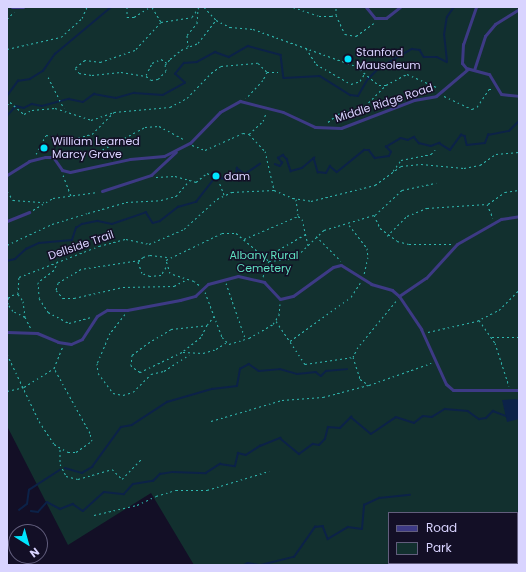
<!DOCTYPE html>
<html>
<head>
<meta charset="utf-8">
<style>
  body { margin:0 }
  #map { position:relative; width:526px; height:572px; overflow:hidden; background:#130f26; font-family:Poppins,sans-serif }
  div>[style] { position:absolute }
  .green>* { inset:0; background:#12302f }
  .water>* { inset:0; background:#0c2248 }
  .stream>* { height:1.5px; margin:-0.75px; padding:0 0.75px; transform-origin:0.75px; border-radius:0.75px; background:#0c2248 }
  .path>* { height:1px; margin-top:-0.5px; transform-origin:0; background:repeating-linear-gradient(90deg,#2fb8b0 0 2px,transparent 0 5px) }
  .service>* { height:3px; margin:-1.5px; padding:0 1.5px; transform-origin:1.5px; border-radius:1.5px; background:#3d3a85 }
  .minor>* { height:6px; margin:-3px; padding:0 3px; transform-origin:3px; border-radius:3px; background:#3d3a85 }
  .tertiary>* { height:7px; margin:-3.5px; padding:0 3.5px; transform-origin:3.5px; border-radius:3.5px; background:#3d3a85 }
  .dots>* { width:11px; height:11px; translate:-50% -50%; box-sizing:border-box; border:2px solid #130f26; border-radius:50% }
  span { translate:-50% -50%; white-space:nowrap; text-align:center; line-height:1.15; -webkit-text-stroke:3px #130f26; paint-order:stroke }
  .poi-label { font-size:11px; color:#d9d4ff }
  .left { translate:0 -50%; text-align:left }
  .street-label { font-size:11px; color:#d9d4ff }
  .park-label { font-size:11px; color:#5fe0c0 }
  .frame { position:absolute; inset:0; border:8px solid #d9d4ff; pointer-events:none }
  .legend { position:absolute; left:388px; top:512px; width:130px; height:52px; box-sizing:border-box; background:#130f26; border:1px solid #625e7d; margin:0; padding:5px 7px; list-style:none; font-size:12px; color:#d9d4ff }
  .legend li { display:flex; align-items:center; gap:8px; height:20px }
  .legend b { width:20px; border:1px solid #625e7d }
  .north { position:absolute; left:8px; top:524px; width:40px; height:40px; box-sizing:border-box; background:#130f26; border:1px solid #625e7d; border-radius:50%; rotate:143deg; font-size:11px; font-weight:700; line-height:16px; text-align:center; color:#d9d4ff }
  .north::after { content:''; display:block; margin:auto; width:14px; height:18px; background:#00e5ff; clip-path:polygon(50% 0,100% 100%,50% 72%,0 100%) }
</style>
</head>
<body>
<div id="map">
  <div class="green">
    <div style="clip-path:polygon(7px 7px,519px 7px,519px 516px,517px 517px,517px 513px,389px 513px,389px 563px,431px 563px,427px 565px,194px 565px,151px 493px,68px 545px,7px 426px)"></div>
  </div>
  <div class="water">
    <div style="clip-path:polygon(516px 399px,519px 400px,519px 419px,507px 422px,502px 400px)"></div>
  </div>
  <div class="stream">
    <div style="left:459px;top:7px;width:6px"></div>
    <div style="left:7px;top:96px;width:19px;rotate:-54deg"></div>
    <div style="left:18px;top:81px;width:12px;rotate:-9deg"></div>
    <div style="left:30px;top:79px;width:15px;rotate:-32deg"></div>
    <div style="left:43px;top:71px;width:21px;rotate:-55deg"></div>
    <div style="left:55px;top:54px;width:72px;rotate:-39.9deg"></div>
    <div style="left:7px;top:116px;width:13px;rotate:-48deg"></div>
    <div style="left:16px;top:106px;width:8px;rotate:14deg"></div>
    <div style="left:24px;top:108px;width:9px;rotate:-27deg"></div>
    <div style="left:32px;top:104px;width:10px;rotate:11deg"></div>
    <div style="left:42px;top:106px;width:28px;rotate:-15deg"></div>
    <div style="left:69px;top:99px;width:14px;rotate:12deg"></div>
    <div style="left:83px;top:102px;width:14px;rotate:-36deg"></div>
    <div style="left:94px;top:94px;width:22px;rotate:10deg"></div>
    <div style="left:116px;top:98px;width:19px;rotate:-16deg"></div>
    <div style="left:134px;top:93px;width:29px;rotate:4deg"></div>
    <div style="left:163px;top:95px;width:25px;rotate:-29deg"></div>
    <div style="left:185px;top:83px;width:13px;rotate:-138deg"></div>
    <div style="left:175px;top:74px;width:14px;rotate:-51deg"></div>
    <div style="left:184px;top:63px;width:13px;rotate:-4deg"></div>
    <div style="left:197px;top:62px;width:21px;rotate:-29deg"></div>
    <div style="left:215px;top:52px;width:15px;rotate:20deg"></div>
    <div style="left:229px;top:57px;width:22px;rotate:-30deg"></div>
    <div style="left:248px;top:46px;width:34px;rotate:15deg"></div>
    <div style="left:281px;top:55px;width:23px;rotate:83deg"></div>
    <div style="left:284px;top:78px;width:36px;rotate:-3deg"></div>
    <div style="left:320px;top:76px;width:36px;rotate:32deg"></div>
    <div style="left:351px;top:95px;width:7px;rotate:8deg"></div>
    <div style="left:358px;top:96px;width:20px;rotate:-60deg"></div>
    <div style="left:368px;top:79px;width:16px;rotate:-45deg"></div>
    <div style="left:379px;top:68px;width:38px;rotate:-30deg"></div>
    <div style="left:412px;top:49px;width:8px;rotate:7deg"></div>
    <div style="left:420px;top:50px;width:8px;rotate:60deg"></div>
    <div style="left:424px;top:57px;width:13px"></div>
    <div style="left:437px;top:57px;width:11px;rotate:27deg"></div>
    <div style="left:447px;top:62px;width:27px;rotate:-96deg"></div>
    <div style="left:444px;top:35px;width:18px;rotate:-81deg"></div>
    <div style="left:447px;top:17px;width:12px;rotate:-55deg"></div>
    <div style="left:275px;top:164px;width:5px;rotate:22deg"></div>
    <div style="left:280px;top:166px;width:4px;rotate:-56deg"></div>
    <div style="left:282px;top:163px;width:6px;rotate:-129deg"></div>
    <div style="left:278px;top:158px;width:6px;rotate:-31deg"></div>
    <div style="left:283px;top:155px;width:6px;rotate:45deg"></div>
    <div style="left:287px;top:159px;width:13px;rotate:72deg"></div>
    <div style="left:291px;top:171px;width:11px;rotate:-15deg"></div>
    <div style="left:302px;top:168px;width:16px;rotate:-40deg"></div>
    <div style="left:314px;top:158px;width:15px;rotate:74deg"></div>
    <div style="left:318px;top:172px;width:8px;rotate:7deg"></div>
    <div style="left:326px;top:173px;width:8px;rotate:-60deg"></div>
    <div style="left:330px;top:166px;width:9px;rotate:41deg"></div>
    <div style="left:337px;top:172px;width:35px;rotate:-39deg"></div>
    <div style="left:364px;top:150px;width:5px"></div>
    <div style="left:369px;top:150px;width:10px;rotate:53deg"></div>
    <div style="left:375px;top:158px;width:14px;rotate:-8deg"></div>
    <div style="left:389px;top:156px;width:4px;rotate:-63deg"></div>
    <div style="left:391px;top:152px;width:7px;rotate:-135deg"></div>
    <div style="left:386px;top:147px;width:17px;rotate:-31deg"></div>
    <div style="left:401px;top:138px;width:7px;rotate:16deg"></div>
    <div style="left:408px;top:140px;width:7px;rotate:-27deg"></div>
    <div style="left:414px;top:137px;width:8px;rotate:50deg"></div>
    <div style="left:419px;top:143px;width:12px;rotate:14deg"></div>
    <div style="left:431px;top:146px;width:9px;rotate:-21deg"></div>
    <div style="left:439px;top:143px;width:13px;rotate:32deg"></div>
    <div style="left:450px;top:150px;width:19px;rotate:-54deg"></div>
    <div style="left:461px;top:135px;width:4px;rotate:14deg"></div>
    <div style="left:465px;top:136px;width:9px;rotate:77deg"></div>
    <div style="left:467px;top:145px;width:18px;rotate:-6deg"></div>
    <div style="left:485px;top:143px;width:9px;rotate:-69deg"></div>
    <div style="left:488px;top:135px;width:21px;rotate:-11deg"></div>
    <div style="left:509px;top:131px;width:14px;rotate:-45deg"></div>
    <div style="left:7px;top:261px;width:8px;rotate:-14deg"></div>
    <div style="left:15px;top:259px;width:15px;rotate:-42deg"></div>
    <div style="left:26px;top:249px;width:14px;rotate:-25deg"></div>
    <div style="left:39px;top:243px;width:33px;rotate:-5deg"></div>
    <div style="left:72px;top:240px;width:13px;rotate:-72deg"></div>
    <div style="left:76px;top:228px;width:7px;rotate:-34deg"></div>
    <div style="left:82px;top:224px;width:16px;rotate:-11deg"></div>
    <div style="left:98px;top:221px;width:14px;rotate:12deg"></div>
    <div style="left:112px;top:224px;width:36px;rotate:-19deg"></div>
    <div style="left:146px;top:212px;width:13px;rotate:58deg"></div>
    <div style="left:153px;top:223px;width:7px;rotate:-16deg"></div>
    <div style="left:160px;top:221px;width:23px;rotate:-38deg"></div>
    <div style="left:178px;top:207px;width:19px;rotate:-16deg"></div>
    <div style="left:196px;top:202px;width:33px;rotate:-52deg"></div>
    <div style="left:216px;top:176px;width:12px;rotate:20deg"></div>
    <div style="left:227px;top:180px;width:7px;rotate:-63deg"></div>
    <div style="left:230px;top:174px;width:6px"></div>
    <div style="left:236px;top:174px;width:6px;rotate:-81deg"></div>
    <div style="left:237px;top:168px;width:10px;rotate:37deg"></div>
    <div style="left:245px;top:174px;width:18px;rotate:-34deg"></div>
    <div style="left:65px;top:468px;width:18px;rotate:16deg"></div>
    <div style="left:82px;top:473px;width:12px;rotate:-31deg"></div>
    <div style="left:92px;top:467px;width:49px;rotate:-54.1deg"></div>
    <div style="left:121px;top:427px;width:11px;rotate:-10deg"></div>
    <div style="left:132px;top:425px;width:42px;rotate:-33.3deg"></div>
    <div style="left:167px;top:402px;width:47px;rotate:-16.1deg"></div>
    <div style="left:212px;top:389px;width:25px;rotate:-7deg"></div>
    <div style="left:237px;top:386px;width:17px;rotate:-80deg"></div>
    <div style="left:240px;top:369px;width:10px;rotate:-29deg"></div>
    <div style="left:249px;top:364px;width:12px;rotate:35deg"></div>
    <div style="left:259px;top:371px;width:21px;rotate:-5deg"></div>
    <div style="left:280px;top:369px;width:18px;rotate:16deg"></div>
    <div style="left:297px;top:374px;width:19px;rotate:-6deg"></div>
    <div style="left:316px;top:372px;width:6px;rotate:39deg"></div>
    <div style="left:321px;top:376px;width:7px;rotate:-45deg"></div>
    <div style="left:326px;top:371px;width:21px;rotate:-5deg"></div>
    <div style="left:19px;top:510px;width:10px;rotate:-37deg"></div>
    <div style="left:27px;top:504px;width:14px;rotate:-82deg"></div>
    <div style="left:29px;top:490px;width:37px;rotate:-33deg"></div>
    <div style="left:31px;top:511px;width:7px;rotate:8deg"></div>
    <div style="left:38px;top:512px;width:13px;rotate:-48deg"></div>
    <div style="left:47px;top:502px;width:15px;rotate:28deg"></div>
    <div style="left:60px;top:509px;width:14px;rotate:-21deg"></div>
    <div style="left:73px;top:504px;width:12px;rotate:35deg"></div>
    <div style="left:83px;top:511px;width:28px;rotate:-42deg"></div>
    <div style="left:104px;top:492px;width:20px;rotate:6deg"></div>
    <div style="left:124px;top:494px;width:13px;rotate:-48deg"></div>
    <div style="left:133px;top:484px;width:20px;rotate:-9deg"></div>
    <div style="left:153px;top:481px;width:10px;rotate:-45deg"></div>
    <div style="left:160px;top:474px;width:13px;rotate:-9deg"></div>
    <div style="left:173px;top:472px;width:33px;rotate:2deg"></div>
    <div style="left:206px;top:473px;width:17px;rotate:-33deg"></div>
    <div style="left:220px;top:464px;width:15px;rotate:8deg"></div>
    <div style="left:235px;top:466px;width:13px;rotate:-77deg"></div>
    <div style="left:238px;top:453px;width:8px;rotate:14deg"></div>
    <div style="left:246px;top:455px;width:17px;rotate:-33deg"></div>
    <div style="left:260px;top:446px;width:22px;rotate:-22deg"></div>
    <div style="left:280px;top:438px;width:25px;rotate:40deg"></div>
    <div style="left:299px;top:454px;width:17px;rotate:-36deg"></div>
    <div style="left:313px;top:444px;width:6px;rotate:9deg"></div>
    <div style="left:319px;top:445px;width:8px;rotate:-45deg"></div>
    <div style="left:325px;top:439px;width:12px;rotate:-76deg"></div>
    <div style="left:328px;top:427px;width:12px;rotate:5deg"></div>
    <div style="left:340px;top:428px;width:16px;rotate:-45deg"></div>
    <div style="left:351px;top:417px;width:26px;rotate:40deg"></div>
    <div style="left:371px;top:434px;width:30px;rotate:-34deg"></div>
    <div style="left:396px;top:417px;width:19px;rotate:18deg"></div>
    <div style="left:414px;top:423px;width:11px;rotate:-38deg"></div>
    <div style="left:423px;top:416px;width:9px;rotate:6deg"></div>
    <div style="left:432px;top:417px;width:15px;rotate:-32deg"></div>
    <div style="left:445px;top:409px;width:23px;rotate:5deg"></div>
    <div style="left:468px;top:411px;width:14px;rotate:36deg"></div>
    <div style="left:479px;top:419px;width:7px;rotate:-8deg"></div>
    <div style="left:486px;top:418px;width:10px;rotate:-45deg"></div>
    <div style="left:493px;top:411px;width:14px;rotate:21deg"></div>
    <div style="left:244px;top:565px;width:4px;rotate:-27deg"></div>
    <div style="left:248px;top:563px;width:11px;rotate:10deg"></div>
    <div style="left:261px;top:565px;width:34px;rotate:-14deg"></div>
    <div style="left:294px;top:557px;width:37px;rotate:-55deg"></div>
    <div style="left:315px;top:527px;width:8px;rotate:-7deg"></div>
    <div style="left:323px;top:526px;width:14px;rotate:69deg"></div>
    <div style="left:328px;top:539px;width:23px;rotate:-31deg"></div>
    <div style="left:348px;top:527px;width:14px;rotate:8deg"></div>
    <div style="left:362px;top:529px;width:24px;rotate:-85deg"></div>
    <div style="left:364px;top:505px;width:17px;rotate:-25deg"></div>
    <div style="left:379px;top:498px;width:31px;rotate:-6deg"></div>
  </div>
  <div class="path">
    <div style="left:127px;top:7px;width:10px;rotate:90deg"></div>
    <div style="left:127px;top:17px;width:7px"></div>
    <div style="left:134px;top:17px;width:19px;rotate:-32deg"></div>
    <div style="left:152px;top:7px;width:17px;rotate:59deg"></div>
    <div style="left:161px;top:22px;width:31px;rotate:-9deg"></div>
    <div style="left:192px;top:17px;width:12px;rotate:-55deg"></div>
    <div style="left:204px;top:7px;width:18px;rotate:47deg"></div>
    <div style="left:216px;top:20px;width:16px;rotate:27deg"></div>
    <div style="left:230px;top:27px;width:23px;rotate:5deg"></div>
    <div style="left:253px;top:29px;width:109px;rotate:19.8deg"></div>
    <div style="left:356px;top:66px;width:30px;rotate:40deg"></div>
    <div style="left:379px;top:85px;width:7px"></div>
    <div style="left:386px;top:85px;width:24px;rotate:-28deg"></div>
    <div style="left:407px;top:74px;width:34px;rotate:24deg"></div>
    <div style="left:293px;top:7px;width:28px;rotate:19deg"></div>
    <div style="left:319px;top:16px;width:12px"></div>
    <div style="left:331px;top:16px;width:5px;rotate:-11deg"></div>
    <div style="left:336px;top:15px;width:8px;rotate:-90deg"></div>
    <div style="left:336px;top:15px;width:21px;rotate:65deg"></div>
    <div style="left:345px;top:34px;width:11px;rotate:10deg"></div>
    <div style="left:356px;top:36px;width:22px;rotate:-36deg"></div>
    <div style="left:7px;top:19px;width:10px;rotate:-45deg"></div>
    <div style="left:161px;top:22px;width:38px;rotate:133deg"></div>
    <div style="left:135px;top:50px;width:36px;rotate:161deg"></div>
    <div style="left:101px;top:62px;width:16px;rotate:-173deg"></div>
    <div style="left:85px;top:60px;width:13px;rotate:141deg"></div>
    <div style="left:75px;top:68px;width:6px;rotate:51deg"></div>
    <div style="left:79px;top:73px;width:13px;rotate:9deg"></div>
    <div style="left:92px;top:75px;width:29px;rotate:-6deg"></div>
    <div style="left:121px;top:72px;width:25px;rotate:9deg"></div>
    <div style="left:146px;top:76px;width:6px;rotate:39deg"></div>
    <div style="left:151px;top:80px;width:7px;rotate:-8deg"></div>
    <div style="left:158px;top:79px;width:11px;rotate:-45deg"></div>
    <div style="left:166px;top:71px;width:6px;rotate:-99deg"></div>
    <div style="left:165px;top:65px;width:8px;rotate:-50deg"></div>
    <div style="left:170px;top:59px;width:14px;rotate:-39deg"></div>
    <div style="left:181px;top:50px;width:18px;rotate:-22deg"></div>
    <div style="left:198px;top:43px;width:29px;rotate:-52deg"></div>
    <div style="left:188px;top:47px;width:12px;rotate:-95deg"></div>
    <div style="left:187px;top:35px;width:16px;rotate:-50deg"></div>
    <div style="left:197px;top:23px;width:14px;rotate:-86deg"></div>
    <div style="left:306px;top:48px;width:19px;rotate:58deg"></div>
    <div style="left:316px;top:64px;width:40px;rotate:29.7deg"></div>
    <div style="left:351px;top:84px;width:9px;rotate:-18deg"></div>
    <div style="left:360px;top:81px;width:9px;rotate:-58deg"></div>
    <div style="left:7px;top:49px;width:55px;rotate:-12.5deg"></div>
    <div style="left:61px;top:37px;width:28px;rotate:-42deg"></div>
    <div style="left:82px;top:18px;width:12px;rotate:-66deg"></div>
    <div style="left:267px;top:72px;width:11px"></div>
    <div style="left:146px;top:75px;width:13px;rotate:-63deg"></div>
    <div style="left:152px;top:63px;width:10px;rotate:-24deg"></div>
    <div style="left:161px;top:59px;width:7px;rotate:34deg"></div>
    <div style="left:48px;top:77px;width:35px;rotate:63deg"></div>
    <div style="left:444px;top:96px;width:31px;rotate:25deg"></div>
    <div style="left:472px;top:109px;width:5px;rotate:-22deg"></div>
    <div style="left:477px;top:107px;width:22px;rotate:-56deg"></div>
    <div style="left:489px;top:89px;width:4px"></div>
    <div style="left:7px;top:105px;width:4px;rotate:-45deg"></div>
    <div style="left:10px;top:102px;width:18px;rotate:41deg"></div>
    <div style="left:24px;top:114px;width:9px;rotate:-27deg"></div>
    <div style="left:32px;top:110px;width:23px;rotate:-5deg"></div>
    <div style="left:55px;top:108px;width:38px;rotate:18deg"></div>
    <div style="left:91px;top:120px;width:24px;rotate:-19deg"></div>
    <div style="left:114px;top:112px;width:56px;rotate:-5.1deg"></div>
    <div style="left:170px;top:107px;width:19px;rotate:-28deg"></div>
    <div style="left:187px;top:98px;width:35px;rotate:-46deg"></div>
    <div style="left:211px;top:73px;width:12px;rotate:-35deg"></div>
    <div style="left:221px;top:66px;width:37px;rotate:-5deg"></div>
    <div style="left:258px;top:63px;width:13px;rotate:45deg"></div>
    <div style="left:267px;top:72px;width:9px;rotate:117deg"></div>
    <div style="left:263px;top:80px;width:25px;rotate:133deg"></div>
    <div style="left:328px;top:122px;width:13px;rotate:-39deg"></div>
    <div style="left:338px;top:114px;width:28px;rotate:-17deg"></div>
    <div style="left:365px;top:106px;width:28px;rotate:-45deg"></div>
    <div style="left:249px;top:134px;width:23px;rotate:47deg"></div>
    <div style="left:265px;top:151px;width:40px;rotate:77deg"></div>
    <div style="left:192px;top:145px;width:14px;rotate:21deg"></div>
    <div style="left:205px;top:150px;width:42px;rotate:-24.1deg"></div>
    <div style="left:243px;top:133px;width:6px;rotate:9deg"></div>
    <div style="left:249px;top:134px;width:19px;rotate:-43deg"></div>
    <div style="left:263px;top:121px;width:9px;rotate:-69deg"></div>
    <div style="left:36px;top:154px;width:21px;rotate:-62deg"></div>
    <div style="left:46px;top:135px;width:27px;rotate:8deg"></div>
    <div style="left:73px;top:139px;width:20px;rotate:-15deg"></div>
    <div style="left:92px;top:134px;width:31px;rotate:-45deg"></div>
    <div style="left:59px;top:156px;width:39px;rotate:-6deg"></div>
    <div style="left:98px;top:152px;width:53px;rotate:-28deg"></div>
    <div style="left:145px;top:127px;width:14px;rotate:-4deg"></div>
    <div style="left:159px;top:126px;width:30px;rotate:28deg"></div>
    <div style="left:393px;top:171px;width:14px;rotate:-54deg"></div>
    <div style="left:401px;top:160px;width:31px;rotate:-11deg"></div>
    <div style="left:431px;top:154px;width:6px;rotate:-45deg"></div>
    <div style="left:63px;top:175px;width:22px;rotate:69deg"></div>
    <div style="left:156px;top:177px;width:19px;rotate:-3deg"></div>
    <div style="left:175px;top:176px;width:22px;rotate:16deg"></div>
    <div style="left:196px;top:182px;width:14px;rotate:-39deg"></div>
    <div style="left:207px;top:173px;width:13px;rotate:29deg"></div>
    <div style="left:218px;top:179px;width:17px;rotate:69deg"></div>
    <div style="left:7px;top:191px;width:11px;rotate:56deg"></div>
    <div style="left:13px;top:200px;width:31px;rotate:4deg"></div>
    <div style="left:296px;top:199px;width:16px;rotate:83deg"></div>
    <div style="left:488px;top:204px;width:21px;rotate:-35deg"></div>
    <div style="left:505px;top:192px;width:14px;rotate:-8deg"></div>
    <div style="left:33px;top:210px;width:23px;rotate:-31deg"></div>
    <div style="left:53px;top:198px;width:45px;rotate:-7.6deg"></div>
    <div style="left:375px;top:215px;width:37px;rotate:-43deg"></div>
    <div style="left:402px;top:190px;width:35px;rotate:-12deg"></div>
    <div style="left:349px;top:225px;width:29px;rotate:52deg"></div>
    <div style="left:367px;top:248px;width:9px;rotate:84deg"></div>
    <div style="left:368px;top:257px;width:18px;rotate:103deg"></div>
    <div style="left:316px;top:236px;width:35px;rotate:45deg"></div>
    <div style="left:387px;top:236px;width:28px;rotate:-45deg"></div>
    <div style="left:407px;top:216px;width:22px;rotate:-22deg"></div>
    <div style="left:427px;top:208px;width:60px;rotate:-3.8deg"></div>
    <div style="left:487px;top:204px;width:15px;rotate:67deg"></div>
    <div style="left:244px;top:239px;width:59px;rotate:-23.1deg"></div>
    <div style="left:298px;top:216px;width:5px;rotate:37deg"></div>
    <div style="left:302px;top:219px;width:28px;rotate:77deg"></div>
    <div style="left:7px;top:245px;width:50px;rotate:-25deg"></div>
    <div style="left:52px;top:224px;width:38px;rotate:-17deg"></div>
    <div style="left:88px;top:213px;width:40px;rotate:-16deg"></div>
    <div style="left:126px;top:202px;width:35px;rotate:-3deg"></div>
    <div style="left:161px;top:200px;width:16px;rotate:-15deg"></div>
    <div style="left:176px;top:196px;width:18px;rotate:-49deg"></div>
    <div style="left:140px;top:260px;width:60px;rotate:171.3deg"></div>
    <div style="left:81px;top:269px;width:27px;rotate:149deg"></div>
    <div style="left:58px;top:283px;width:7px;rotate:106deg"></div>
    <div style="left:56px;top:290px;width:11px;rotate:49deg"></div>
    <div style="left:63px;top:298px;width:11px"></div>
    <div style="left:74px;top:298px;width:50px;rotate:-12.7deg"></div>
    <div style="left:123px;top:287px;width:51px;rotate:-1.1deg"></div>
    <div style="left:174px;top:286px;width:15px;rotate:-28deg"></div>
    <div style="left:271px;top:260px;width:5px;rotate:-79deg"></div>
    <div style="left:272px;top:255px;width:8px;rotate:-40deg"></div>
    <div style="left:278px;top:250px;width:32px;rotate:-30deg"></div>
    <div style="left:58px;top:261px;width:10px;rotate:114deg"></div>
    <div style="left:54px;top:270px;width:20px;rotate:143deg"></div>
    <div style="left:38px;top:282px;width:16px;rotate:86deg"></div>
    <div style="left:39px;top:298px;width:17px;rotate:57deg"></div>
    <div style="left:48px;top:312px;width:24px;rotate:28deg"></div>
    <div style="left:69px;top:323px;width:23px;rotate:-15deg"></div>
    <div style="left:269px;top:261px;width:19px;rotate:-6deg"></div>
    <div style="left:288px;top:259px;width:15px;rotate:-28deg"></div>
    <div style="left:301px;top:252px;width:32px;rotate:-44deg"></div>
    <div style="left:324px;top:230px;width:52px;rotate:-16.7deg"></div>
    <div style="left:374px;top:215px;width:14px;rotate:65deg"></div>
    <div style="left:380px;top:228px;width:21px;rotate:37deg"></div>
    <div style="left:397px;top:241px;width:12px;rotate:14deg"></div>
    <div style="left:409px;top:244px;width:43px"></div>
    <div style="left:166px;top:267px;width:9px;rotate:122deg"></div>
    <div style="left:161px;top:275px;width:11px;rotate:175deg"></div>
    <div style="left:150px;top:276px;width:9px;rotate:-159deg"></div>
    <div style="left:142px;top:273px;width:12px;rotate:-110deg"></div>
    <div style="left:138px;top:262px;width:7px;rotate:-45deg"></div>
    <div style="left:143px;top:257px;width:7px;rotate:-16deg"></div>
    <div style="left:150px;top:255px;width:17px;rotate:7deg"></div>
    <div style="left:226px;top:283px;width:58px;rotate:70.9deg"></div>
    <div style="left:199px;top:285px;width:6px;rotate:-141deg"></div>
    <div style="left:194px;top:281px;width:25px;rotate:-162deg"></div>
    <div style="left:170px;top:273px;width:14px;rotate:-107deg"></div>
    <div style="left:166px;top:260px;width:62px;rotate:-25.7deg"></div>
    <div style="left:222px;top:233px;width:14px"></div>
    <div style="left:236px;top:233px;width:43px;rotate:40.3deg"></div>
    <div style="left:269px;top:261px;width:17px;rotate:111deg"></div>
    <div style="left:205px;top:292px;width:48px;rotate:69.3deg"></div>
    <div style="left:222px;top:337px;width:10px;rotate:45deg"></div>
    <div style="left:229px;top:344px;width:21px;rotate:-17deg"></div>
    <div style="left:249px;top:338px;width:28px;rotate:-30deg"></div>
    <div style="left:273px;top:324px;width:11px;rotate:-56deg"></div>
    <div style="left:279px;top:315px;width:11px;rotate:-85deg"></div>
    <div style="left:18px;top:294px;width:17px;rotate:-87deg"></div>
    <div style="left:19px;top:277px;width:86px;rotate:-21.2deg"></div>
    <div style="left:99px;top:246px;width:28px;rotate:-15deg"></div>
    <div style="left:126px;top:239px;width:24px;rotate:12deg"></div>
    <div style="left:149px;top:244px;width:38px;rotate:-23deg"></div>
    <div style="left:184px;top:229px;width:45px;rotate:-42.3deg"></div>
    <div style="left:217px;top:199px;width:17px;rotate:-25deg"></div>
    <div style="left:232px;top:192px;width:42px;rotate:-2.7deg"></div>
    <div style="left:274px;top:190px;width:21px;rotate:23deg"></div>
    <div style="left:293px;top:198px;width:18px;rotate:9deg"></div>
    <div style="left:311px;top:201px;width:66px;rotate:-14deg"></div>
    <div style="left:375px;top:185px;width:32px;rotate:-36deg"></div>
    <div style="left:401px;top:166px;width:20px;rotate:-6deg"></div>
    <div style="left:421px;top:164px;width:43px;rotate:5.3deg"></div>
    <div style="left:464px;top:168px;width:16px;rotate:-11deg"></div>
    <div style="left:480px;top:165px;width:19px;rotate:-35deg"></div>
    <div style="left:496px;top:154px;width:23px;rotate:-5deg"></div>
    <div style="left:396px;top:301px;width:60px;rotate:129.6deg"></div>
    <div style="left:358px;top:347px;width:11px;rotate:117deg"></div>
    <div style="left:353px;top:357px;width:23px;rotate:72deg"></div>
    <div style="left:360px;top:379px;width:11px;rotate:34deg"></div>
    <div style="left:369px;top:385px;width:66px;rotate:-19.5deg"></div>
    <div style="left:125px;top:314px;width:24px;rotate:128deg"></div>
    <div style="left:110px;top:333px;width:33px;rotate:113deg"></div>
    <div style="left:97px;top:363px;width:10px;rotate:84deg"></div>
    <div style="left:98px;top:373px;width:25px;rotate:53deg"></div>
    <div style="left:113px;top:393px;width:10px;rotate:11deg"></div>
    <div style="left:123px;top:395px;width:10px;rotate:-17deg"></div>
    <div style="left:133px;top:392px;width:25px;rotate:-45deg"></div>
    <div style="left:151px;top:374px;width:13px;rotate:-13deg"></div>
    <div style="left:164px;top:371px;width:30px;rotate:-33deg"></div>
    <div style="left:25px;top:317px;width:13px;rotate:-153deg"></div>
    <div style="left:13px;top:311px;width:9px;rotate:-126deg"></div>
    <div style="left:8px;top:304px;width:6px;rotate:-90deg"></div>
    <div style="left:8px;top:298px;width:5px;rotate:-37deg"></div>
    <div style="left:12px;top:295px;width:6px;rotate:-9deg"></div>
    <div style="left:18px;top:294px;width:9px;rotate:54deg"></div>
    <div style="left:23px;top:301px;width:16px;rotate:83deg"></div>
    <div style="left:25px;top:317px;width:13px;rotate:63deg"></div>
    <div style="left:479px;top:320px;width:28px;rotate:55deg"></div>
    <div style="left:495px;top:343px;width:45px;rotate:72deg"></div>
    <div style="left:276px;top:321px;width:52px;rotate:56deg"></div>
    <div style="left:305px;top:364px;width:49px;rotate:-8.3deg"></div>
    <div style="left:207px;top:325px;width:13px;rotate:117deg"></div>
    <div style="left:201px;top:337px;width:24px;rotate:142deg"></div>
    <div style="left:182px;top:352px;width:47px;rotate:154.5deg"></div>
    <div style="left:140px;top:372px;width:11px;rotate:-146deg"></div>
    <div style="left:131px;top:366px;width:11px;rotate:-85deg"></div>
    <div style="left:132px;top:355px;width:20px;rotate:-37deg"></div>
    <div style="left:148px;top:343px;width:27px;rotate:-31deg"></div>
    <div style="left:171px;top:329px;width:36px;rotate:-6deg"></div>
    <div style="left:207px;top:325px;width:11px;rotate:-52deg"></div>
    <div style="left:428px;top:332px;width:50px;rotate:-12.7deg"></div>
    <div style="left:477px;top:321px;width:25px;rotate:-27deg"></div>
    <div style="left:499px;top:310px;width:28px;rotate:-45deg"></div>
    <div style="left:492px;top:337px;width:27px"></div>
    <div style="left:290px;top:341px;width:75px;rotate:-35.8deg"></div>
    <div style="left:351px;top:297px;width:17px;rotate:-57deg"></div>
    <div style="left:183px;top:352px;width:20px;rotate:3deg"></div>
    <div style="left:203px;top:353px;width:14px;rotate:-17deg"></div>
    <div style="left:216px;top:349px;width:13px;rotate:-32deg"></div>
    <div style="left:7px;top:354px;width:74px;rotate:64.5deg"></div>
    <div style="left:39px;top:421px;width:27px;rotate:57deg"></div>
    <div style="left:54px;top:444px;width:16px;rotate:30deg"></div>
    <div style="left:68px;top:452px;width:8px"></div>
    <div style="left:76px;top:452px;width:19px;rotate:-35deg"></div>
    <div style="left:92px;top:441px;width:8px;rotate:-104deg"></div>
    <div style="left:90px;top:433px;width:74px;rotate:-119deg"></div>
    <div style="left:7px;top:391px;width:17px;rotate:-13deg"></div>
    <div style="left:24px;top:387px;width:36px;rotate:-32deg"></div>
    <div style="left:54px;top:368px;width:24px;rotate:-68deg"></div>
    <div style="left:211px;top:421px;width:74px;rotate:-16.5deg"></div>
    <div style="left:282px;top:400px;width:41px;rotate:-4.2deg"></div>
    <div style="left:323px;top:397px;width:47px;rotate:-14.9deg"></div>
    <div style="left:60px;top:449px;width:15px;rotate:90deg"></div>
    <div style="left:60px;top:464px;width:13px;rotate:63deg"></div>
    <div style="left:66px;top:476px;width:12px;rotate:14deg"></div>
    <div style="left:78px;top:479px;width:35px;rotate:-16deg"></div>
    <div style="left:112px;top:469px;width:14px;rotate:45deg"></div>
    <div style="left:122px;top:479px;width:28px;rotate:-46deg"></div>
    <div style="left:94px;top:515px;width:44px;rotate:-13.1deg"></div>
    <div style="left:137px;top:505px;width:21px;rotate:-25deg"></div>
    <div style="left:156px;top:496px;width:21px;rotate:-17deg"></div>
    <div style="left:176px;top:490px;width:31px"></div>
    <div style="left:207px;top:490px;width:65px;rotate:-17deg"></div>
  </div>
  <div class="service">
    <div style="left:12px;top:7px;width:11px"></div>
    <div style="left:366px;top:7px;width:14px;rotate:51deg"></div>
    <div style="left:375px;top:18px;width:11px"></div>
    <div style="left:386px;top:18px;width:18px;rotate:-38deg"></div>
    <div style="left:476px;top:7px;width:39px;rotate:109deg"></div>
    <div style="left:463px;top:44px;width:19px;rotate:93deg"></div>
    <div style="left:462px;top:63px;width:6px;rotate:51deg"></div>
    <div style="left:466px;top:68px;width:24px;rotate:15deg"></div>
    <div style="left:489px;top:74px;width:23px;rotate:59deg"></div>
    <div style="left:501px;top:94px;width:18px;rotate:6deg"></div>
    <div style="left:474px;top:70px;width:36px;rotate:-72deg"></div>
    <div style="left:485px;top:36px;width:16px;rotate:-50deg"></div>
    <div style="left:495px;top:24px;width:28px;rotate:-32deg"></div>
    <div style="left:7px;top:175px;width:26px;rotate:-32deg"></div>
    <div style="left:29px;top:161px;width:16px;rotate:-14deg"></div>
    <div style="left:45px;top:157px;width:8px"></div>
    <div style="left:53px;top:157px;width:16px;rotate:55deg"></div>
    <div style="left:62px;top:170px;width:8px;rotate:14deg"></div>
    <div style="left:70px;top:172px;width:61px;rotate:-12.2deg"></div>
    <div style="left:130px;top:159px;width:34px;rotate:-5deg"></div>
    <div style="left:164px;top:156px;width:29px;rotate:-27deg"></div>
    <div style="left:190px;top:143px;width:43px;rotate:-45.9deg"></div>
    <div style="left:220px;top:112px;width:23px;rotate:-29deg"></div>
    <div style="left:240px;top:101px;width:44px;rotate:14.3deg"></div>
    <div style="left:283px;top:112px;width:35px;rotate:25deg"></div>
    <div style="left:315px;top:127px;width:26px;rotate:2deg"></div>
    <div style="left:341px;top:128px;width:78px;rotate:-21deg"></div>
    <div style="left:414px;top:100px;width:22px;rotate:-10deg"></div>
    <div style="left:436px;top:96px;width:42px;rotate:-40.2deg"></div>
    <div style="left:102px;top:191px;width:52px;rotate:-18.1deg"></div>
    <div style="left:151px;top:175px;width:34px;rotate:-43deg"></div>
    <div style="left:7px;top:221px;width:24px;rotate:-22deg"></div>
    <div style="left:399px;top:296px;width:32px;rotate:-34deg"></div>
    <div style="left:426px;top:278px;width:46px;rotate:-47.6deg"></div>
    <div style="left:457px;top:244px;width:51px;rotate:-29.6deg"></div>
    <div style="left:501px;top:219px;width:18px;rotate:-9deg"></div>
    <div style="left:7px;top:332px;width:30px;rotate:2deg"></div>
    <div style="left:37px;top:333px;width:23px;rotate:23deg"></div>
    <div style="left:58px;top:342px;width:13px;rotate:9deg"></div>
    <div style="left:71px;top:344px;width:12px;rotate:-24deg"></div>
    <div style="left:82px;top:339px;width:27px;rotate:-57deg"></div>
    <div style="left:97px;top:316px;width:12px;rotate:-31deg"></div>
    <div style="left:107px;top:310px;width:20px"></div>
    <div style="left:127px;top:310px;width:54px;rotate:-10.7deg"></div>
    <div style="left:180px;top:300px;width:16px;rotate:-15deg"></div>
    <div style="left:195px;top:296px;width:18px;rotate:-43deg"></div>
    <div style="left:208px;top:284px;width:31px;rotate:-15deg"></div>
    <div style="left:238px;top:276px;width:27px;rotate:13deg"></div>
    <div style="left:264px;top:282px;width:23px;rotate:47deg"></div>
    <div style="left:280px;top:299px;width:13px;rotate:-13deg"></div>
    <div style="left:293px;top:296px;width:49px;rotate:-35.9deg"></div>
    <div style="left:333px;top:267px;width:8px;rotate:-14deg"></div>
    <div style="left:341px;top:265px;width:36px;rotate:32deg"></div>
    <div style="left:371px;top:284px;width:22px;rotate:16deg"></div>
    <div style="left:392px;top:290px;width:9px;rotate:41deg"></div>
    <div style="left:399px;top:296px;width:40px;rotate:56deg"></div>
    <div style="left:421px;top:329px;width:60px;rotate:65.6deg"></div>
    <div style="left:446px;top:384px;width:9px;rotate:41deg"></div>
    <div style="left:453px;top:390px;width:66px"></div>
  </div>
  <div class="minor">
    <div style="left:460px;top:563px;width:2px;rotate:63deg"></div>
  </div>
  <div class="tertiary">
    <div style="left:517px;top:525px;width:2px;rotate:-27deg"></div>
    <div style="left:443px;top:565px;width:4px;rotate:-27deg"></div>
  </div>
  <div class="dots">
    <div style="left:348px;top:59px;background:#00e5ff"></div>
    <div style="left:44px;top:148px;background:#00e5ff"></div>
    <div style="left:216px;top:176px;background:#00e5ff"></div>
  </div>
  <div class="poi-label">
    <span class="left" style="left:356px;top:59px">Stanford<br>Mausoleum</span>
    <span class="left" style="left:52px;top:148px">William Learned<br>Marcy Grave</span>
    <span class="left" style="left:224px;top:176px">dam</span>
  </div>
  <div class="street-label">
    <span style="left:384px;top:103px;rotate:-18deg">Middle Ridge Road</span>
    <span style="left:81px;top:245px;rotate:-19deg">Dellside Trail</span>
  </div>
  <div class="park-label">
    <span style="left:264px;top:262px">Albany Rural<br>Cemetery</span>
  </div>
  <div class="frame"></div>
  <ul class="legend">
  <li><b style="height:5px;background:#3d3a85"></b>Road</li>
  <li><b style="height:11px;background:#12302f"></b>Park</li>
  </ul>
  <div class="north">N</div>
</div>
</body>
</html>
